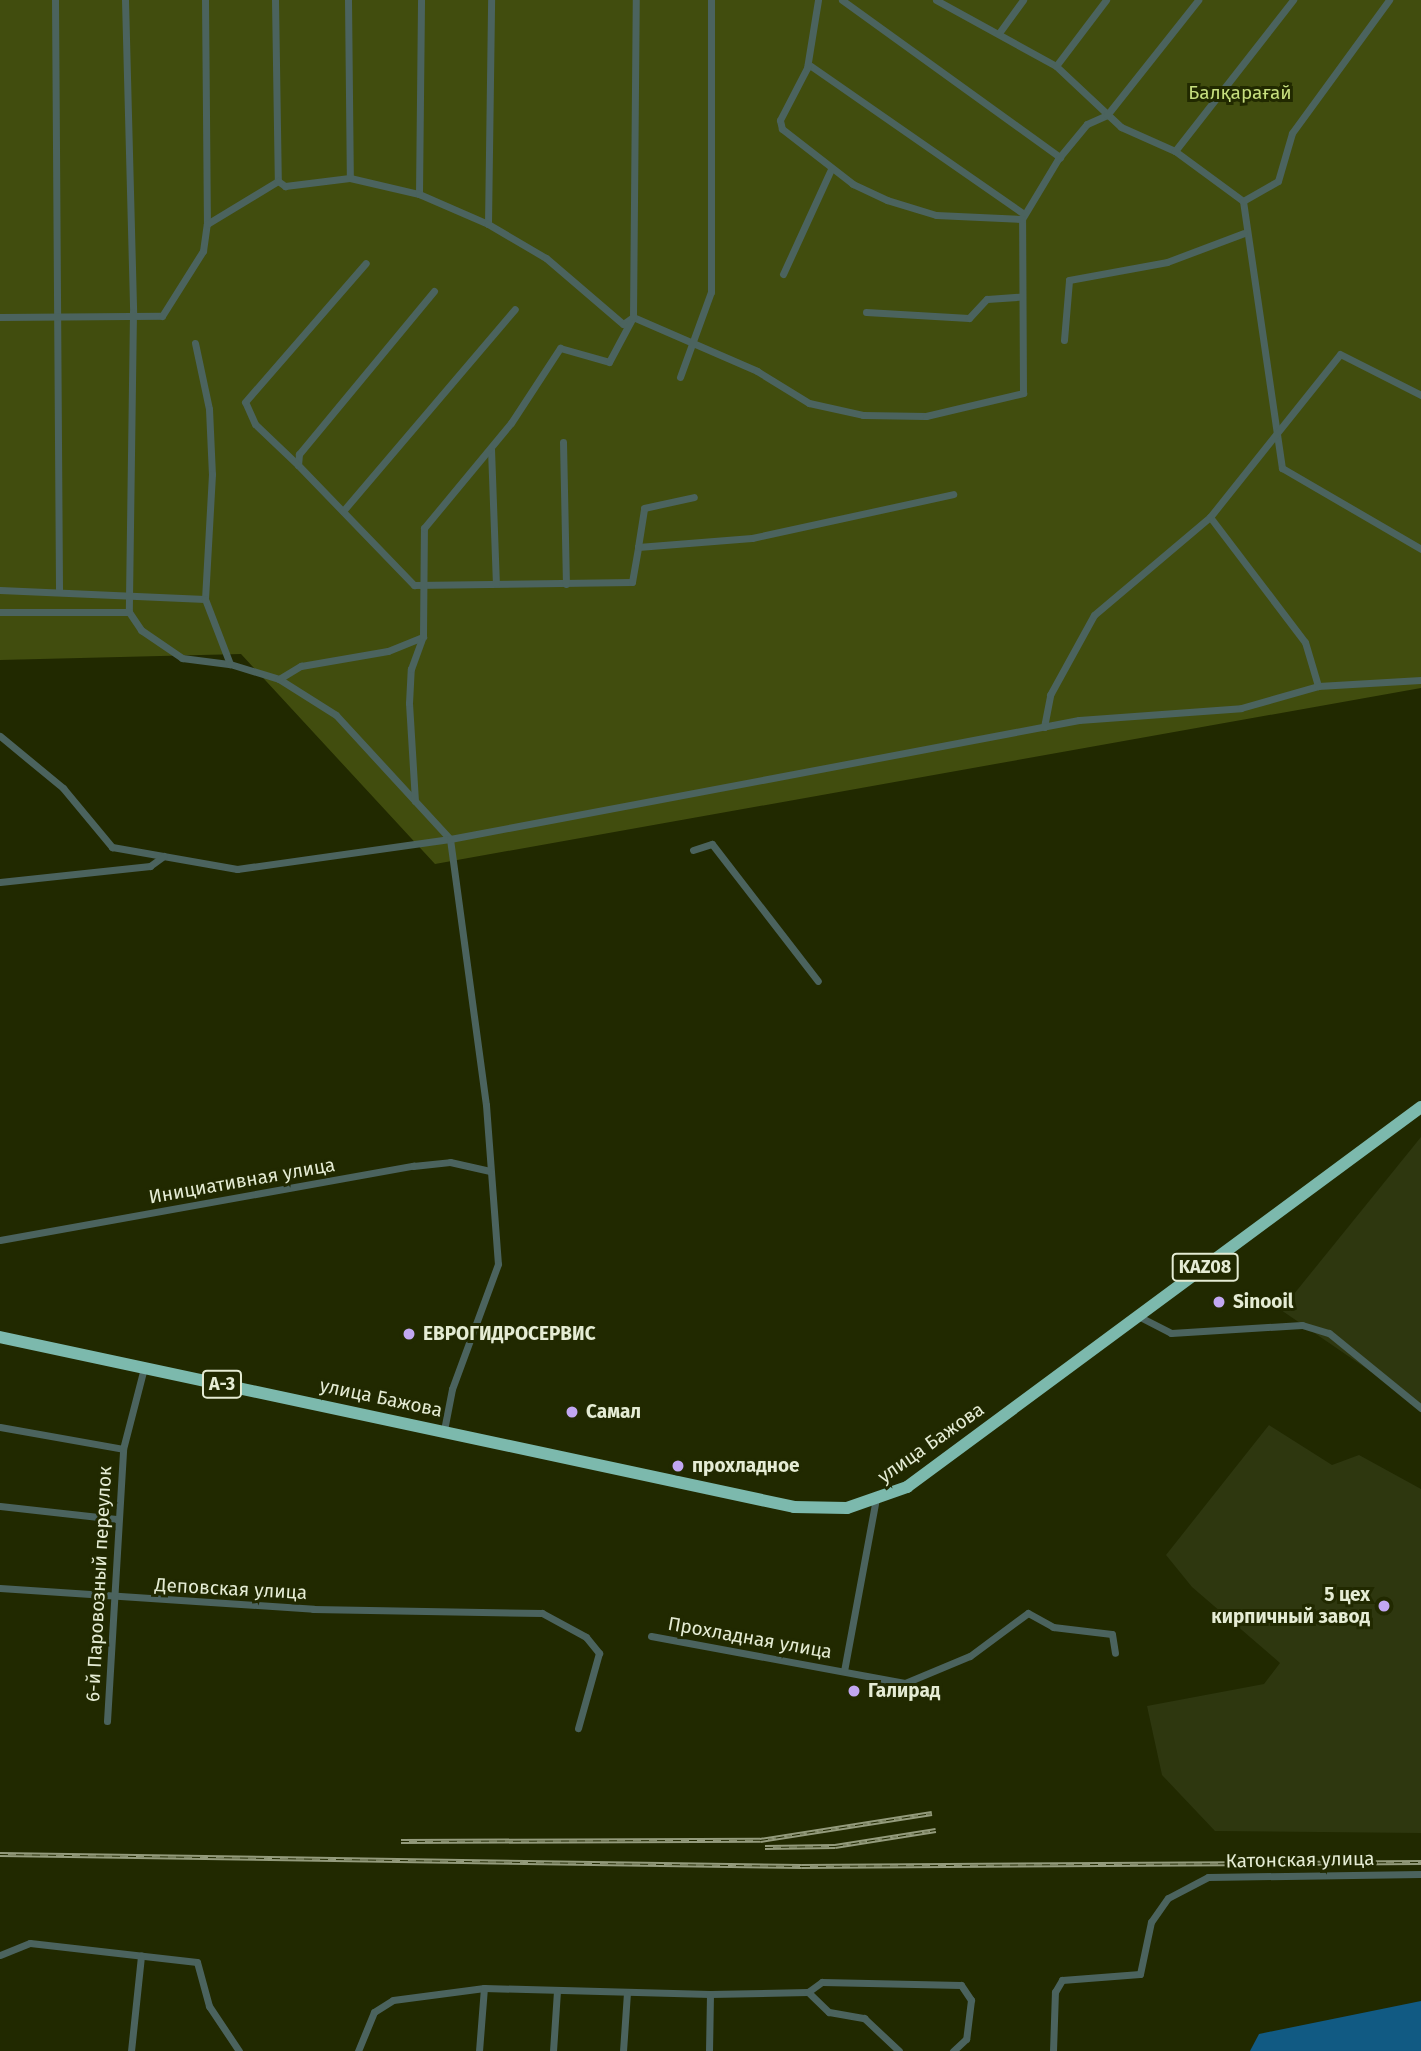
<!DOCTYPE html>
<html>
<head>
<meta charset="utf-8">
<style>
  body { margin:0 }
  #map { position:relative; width:1421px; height:2051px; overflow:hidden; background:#212900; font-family:"Fira Sans",sans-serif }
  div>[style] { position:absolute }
  .built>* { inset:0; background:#2e370f }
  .green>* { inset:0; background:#414d0e }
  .water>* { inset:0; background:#115a83 }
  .street>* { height:7px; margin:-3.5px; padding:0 3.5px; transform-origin:3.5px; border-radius:3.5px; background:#4b635e }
  .highway>* { height:12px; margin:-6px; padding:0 6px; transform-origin:6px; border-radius:6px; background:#7cb9ad }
  .rail>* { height:5px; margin-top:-2.5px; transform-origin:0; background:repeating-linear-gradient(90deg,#212900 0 8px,#949b7c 0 16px); box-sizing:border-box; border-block:2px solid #949b7c }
  .dots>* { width:19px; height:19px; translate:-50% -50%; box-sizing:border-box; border:4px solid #212900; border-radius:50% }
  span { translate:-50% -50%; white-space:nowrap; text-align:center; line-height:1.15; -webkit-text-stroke:6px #212900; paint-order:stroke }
  .shield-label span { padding:2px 5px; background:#212900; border:2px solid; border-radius:5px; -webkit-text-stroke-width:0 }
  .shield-label { font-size:18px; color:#e5ecd4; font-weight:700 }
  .park-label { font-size:19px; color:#c6de7d }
  .street-label { font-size:19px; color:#e5ecd4 }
  .poi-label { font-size:19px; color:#e5ecd4; font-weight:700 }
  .left { translate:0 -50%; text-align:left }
  .right { translate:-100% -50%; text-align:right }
</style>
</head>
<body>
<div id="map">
  <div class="built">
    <div style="clip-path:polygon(1421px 1137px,1421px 1406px,1281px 1310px)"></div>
    <div style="clip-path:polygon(1269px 1425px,1332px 1465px,1359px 1455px,1421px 1489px,1421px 1833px,1215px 1831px,1162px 1775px,1147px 1706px,1264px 1684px,1280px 1663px,1192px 1587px,1166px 1555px)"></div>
  </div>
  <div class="green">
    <div style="clip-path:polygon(0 0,1421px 0,1421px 688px,435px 864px,241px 654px,0 660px)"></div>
  </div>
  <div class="water">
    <div style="clip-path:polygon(1421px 2001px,1421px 2051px,1250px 2051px,1259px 2034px)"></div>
  </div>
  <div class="street">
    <div style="left:55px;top:0;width:590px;rotate:89.61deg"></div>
    <div style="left:125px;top:0;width:312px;rotate:88.5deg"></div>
    <div style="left:133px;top:312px;width:300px;rotate:90.8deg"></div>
    <div style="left:129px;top:612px;width:22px;rotate:56deg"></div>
    <div style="left:141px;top:630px;width:50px;rotate:34.3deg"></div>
    <div style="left:182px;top:658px;width:47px;rotate:7.3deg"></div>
    <div style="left:205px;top:0;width:224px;rotate:89.5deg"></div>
    <div style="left:275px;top:0;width:181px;rotate:89.1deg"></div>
    <div style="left:348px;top:0;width:178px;rotate:89.4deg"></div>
    <div style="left:842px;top:0;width:269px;rotate:35.8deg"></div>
    <div style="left:936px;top:0;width:137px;rotate:28.8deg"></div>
    <div style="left:1056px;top:66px;width:89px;rotate:43.2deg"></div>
    <div style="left:1121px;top:127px;width:59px;rotate:24deg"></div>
    <div style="left:1175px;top:151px;width:84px;rotate:36.3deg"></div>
    <div style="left:1243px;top:201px;width:270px;rotate:81.7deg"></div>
    <div style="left:1282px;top:468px;width:161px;rotate:30.2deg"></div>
    <div style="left:999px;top:33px;width:41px;rotate:-54deg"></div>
    <div style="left:808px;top:64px;width:261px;rotate:34.8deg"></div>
    <div style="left:1056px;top:66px;width:83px;rotate:-52.9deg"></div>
    <div style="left:1175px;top:151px;width:192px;rotate:-52deg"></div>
    <div style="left:419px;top:194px;width:194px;rotate:-89.4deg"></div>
    <div style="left:1243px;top:201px;width:40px;rotate:-29.7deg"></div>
    <div style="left:1278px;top:181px;width:50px;rotate:-73.7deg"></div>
    <div style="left:1292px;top:133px;width:165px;rotate:-53.9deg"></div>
    <div style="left:1022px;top:219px;width:70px;rotate:-59deg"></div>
    <div style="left:1058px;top:159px;width:45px;rotate:-50.4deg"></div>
    <div style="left:1087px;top:124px;width:22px;rotate:-24deg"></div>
    <div style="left:1107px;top:115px;width:147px;rotate:-51.6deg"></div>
    <div style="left:488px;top:224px;width:224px;rotate:-89.2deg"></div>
    <div style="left:783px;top:274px;width:115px;rotate:-65.4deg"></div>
    <div style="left:434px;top:291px;width:212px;rotate:129.6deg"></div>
    <div style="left:299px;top:454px;width:11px;rotate:95deg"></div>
    <div style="left:298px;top:465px;width:167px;rotate:46deg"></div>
    <div style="left:414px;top:585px;width:218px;rotate:-0.8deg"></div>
    <div style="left:632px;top:582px;width:36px;rotate:-80deg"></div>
    <div style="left:638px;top:547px;width:114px;rotate:-4.5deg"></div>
    <div style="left:752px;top:538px;width:206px;rotate:-12.3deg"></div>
    <div style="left:866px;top:312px;width:103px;rotate:3.3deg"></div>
    <div style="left:969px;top:318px;width:26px;rotate:-47deg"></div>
    <div style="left:987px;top:299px;width:32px;rotate:-4deg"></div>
    <div style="left:0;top:317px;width:162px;rotate:-0.4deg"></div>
    <div style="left:162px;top:316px;width:77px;rotate:-57.8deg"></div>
    <div style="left:203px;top:251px;width:27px;rotate:-82deg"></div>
    <div style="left:207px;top:224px;width:83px;rotate:-31.2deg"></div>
    <div style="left:278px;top:181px;width:9px;rotate:36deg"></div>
    <div style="left:285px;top:186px;width:65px;rotate:-7deg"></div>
    <div style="left:350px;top:178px;width:71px;rotate:13.1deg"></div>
    <div style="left:419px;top:194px;width:75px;rotate:23.5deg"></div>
    <div style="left:488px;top:224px;width:67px;rotate:30.4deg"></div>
    <div style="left:546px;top:258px;width:101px;rotate:40.6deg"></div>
    <div style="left:623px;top:324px;width:12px;rotate:-35deg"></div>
    <div style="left:633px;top:317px;width:135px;rotate:23.5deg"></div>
    <div style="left:757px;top:371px;width:61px;rotate:31.6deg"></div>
    <div style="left:809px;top:403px;width:55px;rotate:12.5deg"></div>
    <div style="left:863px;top:415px;width:63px;rotate:0.9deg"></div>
    <div style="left:926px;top:416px;width:100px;rotate:-13.3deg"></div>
    <div style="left:1023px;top:393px;width:174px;rotate:-90.3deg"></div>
    <div style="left:1022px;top:219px;width:86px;rotate:-177.3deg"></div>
    <div style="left:936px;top:215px;width:51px;rotate:-163deg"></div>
    <div style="left:887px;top:200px;width:38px;rotate:-155deg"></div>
    <div style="left:853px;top:184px;width:90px;rotate:-142.2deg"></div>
    <div style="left:782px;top:129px;width:9px;rotate:-103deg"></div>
    <div style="left:780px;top:120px;width:59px;rotate:-62.6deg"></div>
    <div style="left:807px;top:68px;width:69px;rotate:-80.8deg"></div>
    <div style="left:1064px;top:340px;width:60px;rotate:-85.2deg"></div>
    <div style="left:1069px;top:280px;width:100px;rotate:-10.4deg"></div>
    <div style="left:1167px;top:262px;width:82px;rotate:-20.6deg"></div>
    <div style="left:195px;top:343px;width:67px;rotate:78deg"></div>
    <div style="left:209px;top:409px;width:65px;rotate:87.4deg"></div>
    <div style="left:212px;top:474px;width:125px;rotate:93.2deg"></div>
    <div style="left:680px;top:377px;width:90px;rotate:-70deg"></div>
    <div style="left:711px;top:292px;width:292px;rotate:-90deg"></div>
    <div style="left:563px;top:442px;width:142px;rotate:88.8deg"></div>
    <div style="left:491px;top:449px;width:134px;rotate:87.9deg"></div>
    <div style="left:298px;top:465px;width:59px;rotate:-136.4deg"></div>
    <div style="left:255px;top:424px;width:24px;rotate:-114deg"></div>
    <div style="left:245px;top:402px;width:184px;rotate:-49deg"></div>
    <div style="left:343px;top:511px;width:265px;rotate:-49.6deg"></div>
    <div style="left:1210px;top:517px;width:157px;rotate:52.8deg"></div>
    <div style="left:1305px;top:642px;width:46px;rotate:73.5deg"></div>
    <div style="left:638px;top:547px;width:39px;rotate:-81deg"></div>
    <div style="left:644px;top:508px;width:51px;rotate:-12.4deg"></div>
    <div style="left:0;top:590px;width:205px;rotate:2.5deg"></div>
    <div style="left:205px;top:599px;width:70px;rotate:69deg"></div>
    <div style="left:230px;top:664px;width:51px;rotate:17deg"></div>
    <div style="left:279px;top:679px;width:67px;rotate:32.3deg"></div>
    <div style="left:336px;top:715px;width:168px;rotate:47.4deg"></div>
    <div style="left:450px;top:839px;width:268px;rotate:82.3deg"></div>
    <div style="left:486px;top:1105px;width:159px;rotate:85.7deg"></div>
    <div style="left:498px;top:1264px;width:133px;rotate:110.2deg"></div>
    <div style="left:452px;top:1389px;width:42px;rotate:101deg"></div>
    <div style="left:0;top:612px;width:129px"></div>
    <div style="left:279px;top:679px;width:26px;rotate:-31deg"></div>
    <div style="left:301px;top:666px;width:88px;rotate:-9.8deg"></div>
    <div style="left:388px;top:651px;width:38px;rotate:-22deg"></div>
    <div style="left:1044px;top:727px;width:33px;rotate:-79deg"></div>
    <div style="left:1050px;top:695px;width:91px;rotate:-61.2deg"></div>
    <div style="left:1094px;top:615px;width:152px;rotate:-40.2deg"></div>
    <div style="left:1210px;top:517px;width:208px;rotate:-51.4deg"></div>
    <div style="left:1340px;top:354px;width:91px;rotate:26.8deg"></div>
    <div style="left:0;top:736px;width:82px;rotate:39.5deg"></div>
    <div style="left:63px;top:788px;width:77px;rotate:50.3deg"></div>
    <div style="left:112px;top:847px;width:127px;rotate:10deg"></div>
    <div style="left:237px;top:869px;width:215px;rotate:-8deg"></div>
    <div style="left:450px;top:839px;width:640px;rotate:-10.71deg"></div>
    <div style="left:1079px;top:720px;width:162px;rotate:-4.2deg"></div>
    <div style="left:1241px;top:708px;width:80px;rotate:-15.9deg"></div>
    <div style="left:1318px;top:686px;width:103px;rotate:-3.3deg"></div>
    <div style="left:415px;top:801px;width:98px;rotate:-93.5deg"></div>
    <div style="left:409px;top:703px;width:34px;rotate:-87deg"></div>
    <div style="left:411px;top:669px;width:35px;rotate:-70deg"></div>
    <div style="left:423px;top:636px;width:108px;rotate:-89.5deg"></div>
    <div style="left:424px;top:528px;width:136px;rotate:-50.4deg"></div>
    <div style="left:511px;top:423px;width:90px;rotate:-56.8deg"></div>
    <div style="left:560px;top:348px;width:51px;rotate:15.9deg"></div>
    <div style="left:609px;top:362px;width:51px;rotate:-61.9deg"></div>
    <div style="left:633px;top:317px;width:317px;rotate:-89.5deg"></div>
    <div style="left:693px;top:850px;width:20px;rotate:-18deg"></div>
    <div style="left:712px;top:844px;width:173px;rotate:52.3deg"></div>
    <div style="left:0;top:882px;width:151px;rotate:-6.1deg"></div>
    <div style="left:150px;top:866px;width:17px;rotate:-36deg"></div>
    <div style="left:0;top:1240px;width:420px;rotate:-10.2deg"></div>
    <div style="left:413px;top:1166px;width:37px;rotate:-6deg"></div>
    <div style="left:450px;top:1162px;width:41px;rotate:12.7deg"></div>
    <div style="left:1138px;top:1316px;width:37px;rotate:27deg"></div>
    <div style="left:1171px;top:1333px;width:131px;rotate:-3.5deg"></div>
    <div style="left:1302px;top:1325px;width:28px;rotate:17deg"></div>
    <div style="left:1329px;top:1333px;width:119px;rotate:39.2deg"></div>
    <div style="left:0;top:1427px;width:125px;rotate:10.1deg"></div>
    <div style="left:0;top:1506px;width:117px;rotate:6.4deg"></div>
    <div style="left:0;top:1588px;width:314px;rotate:3.8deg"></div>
    <div style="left:313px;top:1609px;width:229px;rotate:1deg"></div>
    <div style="left:542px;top:1613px;width:50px;rotate:28.6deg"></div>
    <div style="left:586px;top:1637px;width:21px;rotate:51deg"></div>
    <div style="left:599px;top:1653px;width:78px;rotate:105.6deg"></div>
    <div style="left:651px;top:1636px;width:258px;rotate:10.5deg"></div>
    <div style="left:905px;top:1683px;width:70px;rotate:-22.6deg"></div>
    <div style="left:970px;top:1656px;width:72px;rotate:-36.6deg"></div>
    <div style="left:1028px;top:1613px;width:29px;rotate:29deg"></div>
    <div style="left:1053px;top:1627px;width:59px;rotate:6.8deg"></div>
    <div style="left:1112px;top:1634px;width:19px;rotate:81deg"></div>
    <div style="left:844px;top:1671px;width:171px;rotate:-79.5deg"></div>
    <div style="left:107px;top:1721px;width:272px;rotate:-86.6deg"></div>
    <div style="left:123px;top:1449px;width:84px;rotate:-75.5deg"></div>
    <div style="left:0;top:1955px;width:32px;rotate:-22deg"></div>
    <div style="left:30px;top:1943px;width:168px;rotate:6.5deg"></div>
    <div style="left:197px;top:1962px;width:46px;rotate:74.7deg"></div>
    <div style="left:209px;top:2006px;width:54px;rotate:56.3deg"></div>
    <div style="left:808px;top:1992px;width:29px;rotate:44deg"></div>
    <div style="left:829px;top:2012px;width:36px;rotate:10deg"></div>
    <div style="left:864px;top:2018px;width:48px;rotate:43.3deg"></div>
    <div style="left:710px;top:1994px;width:98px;rotate:-1.2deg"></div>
    <div style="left:808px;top:1992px;width:17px;rotate:-36deg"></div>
    <div style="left:822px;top:1982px;width:139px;rotate:1.2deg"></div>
    <div style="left:961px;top:1985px;width:18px;rotate:56deg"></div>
    <div style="left:971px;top:2000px;width:39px;rotate:97deg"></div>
    <div style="left:966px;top:2039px;width:18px;rotate:137deg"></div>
    <div style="left:131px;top:2051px;width:96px;rotate:-84deg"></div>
    <div style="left:358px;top:2051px;width:42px;rotate:-67.7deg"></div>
    <div style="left:374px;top:2012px;width:22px;rotate:-32deg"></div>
    <div style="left:393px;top:2000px;width:92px;rotate:-7.5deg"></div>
    <div style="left:479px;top:2051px;width:63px;rotate:-85.5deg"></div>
    <div style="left:484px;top:1988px;width:226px;rotate:1.5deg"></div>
    <div style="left:710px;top:1994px;width:57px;rotate:91deg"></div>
    <div style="left:553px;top:2051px;width:60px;rotate:-86.2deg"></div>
    <div style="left:623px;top:2051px;width:58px;rotate:-86.1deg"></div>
    <div style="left:1053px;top:2051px;width:59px;rotate:-88.1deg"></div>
    <div style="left:1055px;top:1992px;width:14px;rotate:-60deg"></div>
    <div style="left:1062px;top:1980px;width:78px;rotate:-4.4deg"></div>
    <div style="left:1140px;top:1974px;width:53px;rotate:-78.1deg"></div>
    <div style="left:1151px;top:1922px;width:29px;rotate:-55deg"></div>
    <div style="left:1168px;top:1898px;width:45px;rotate:-27.7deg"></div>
    <div style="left:1208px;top:1877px;width:213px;rotate:-0.8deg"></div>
  </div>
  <div class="highway">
    <div style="left:0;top:1337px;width:812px;rotate:12.08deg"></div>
    <div style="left:794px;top:1507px;width:53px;rotate:1.1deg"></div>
    <div style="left:847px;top:1508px;width:64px;rotate:-19.3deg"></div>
    <div style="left:907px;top:1487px;width:639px;rotate:-36.48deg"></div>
  </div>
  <div class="rail">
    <div style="left:401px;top:1841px;width:359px;rotate:-0.2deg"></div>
    <div style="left:760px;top:1840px;width:174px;rotate:-8.9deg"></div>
    <div style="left:765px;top:1847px;width:70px;rotate:-0.8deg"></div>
    <div style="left:835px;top:1846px;width:102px;rotate:-9deg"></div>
    <div style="left:0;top:1854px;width:802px;rotate:0.86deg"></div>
    <div style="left:802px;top:1866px;width:619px;rotate:-0.37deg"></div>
  </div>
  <div class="dots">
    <div style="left:1219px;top:1302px;background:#c2a7f2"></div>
    <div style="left:409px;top:1334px;background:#c2a7f2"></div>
    <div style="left:572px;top:1412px;background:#c2a7f2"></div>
    <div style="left:678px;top:1466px;background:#c2a7f2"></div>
    <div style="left:1384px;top:1606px;background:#c2a7f2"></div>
    <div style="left:854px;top:1691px;background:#c2a7f2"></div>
  </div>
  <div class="shield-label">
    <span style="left:1205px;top:1267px">KAZ08</span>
    <span style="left:222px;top:1384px">A-3</span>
  </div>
  <div class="park-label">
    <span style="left:1240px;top:93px">Балқарағай</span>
  </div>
  <div class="street-label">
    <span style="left:242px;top:1181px;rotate:-10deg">Инициативная улица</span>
    <span style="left:381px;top:1398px;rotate:12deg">улица Бажова</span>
    <span style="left:931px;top:1443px;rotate:-35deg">улица Бажова</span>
    <span style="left:99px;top:1584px;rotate:-87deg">6-й Паровозный переулок</span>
    <span style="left:231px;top:1589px;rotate:3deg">Деповская улица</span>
    <span style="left:750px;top:1638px;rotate:10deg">Прохладная улица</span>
    <span style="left:1300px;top:1860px;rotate:-1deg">Катонская улица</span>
  </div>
  <div class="poi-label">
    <span class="left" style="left:1233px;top:1302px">Sinooil</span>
    <span class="left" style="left:423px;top:1334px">ЕВРОГИДРОСЕРВИС</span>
    <span class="left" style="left:586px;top:1412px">Самал</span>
    <span class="left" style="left:692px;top:1466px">прохладное</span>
    <span class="right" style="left:1370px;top:1606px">5 цех<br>кирпичный завод</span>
    <span class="left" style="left:868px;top:1691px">Галирад</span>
  </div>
</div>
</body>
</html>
